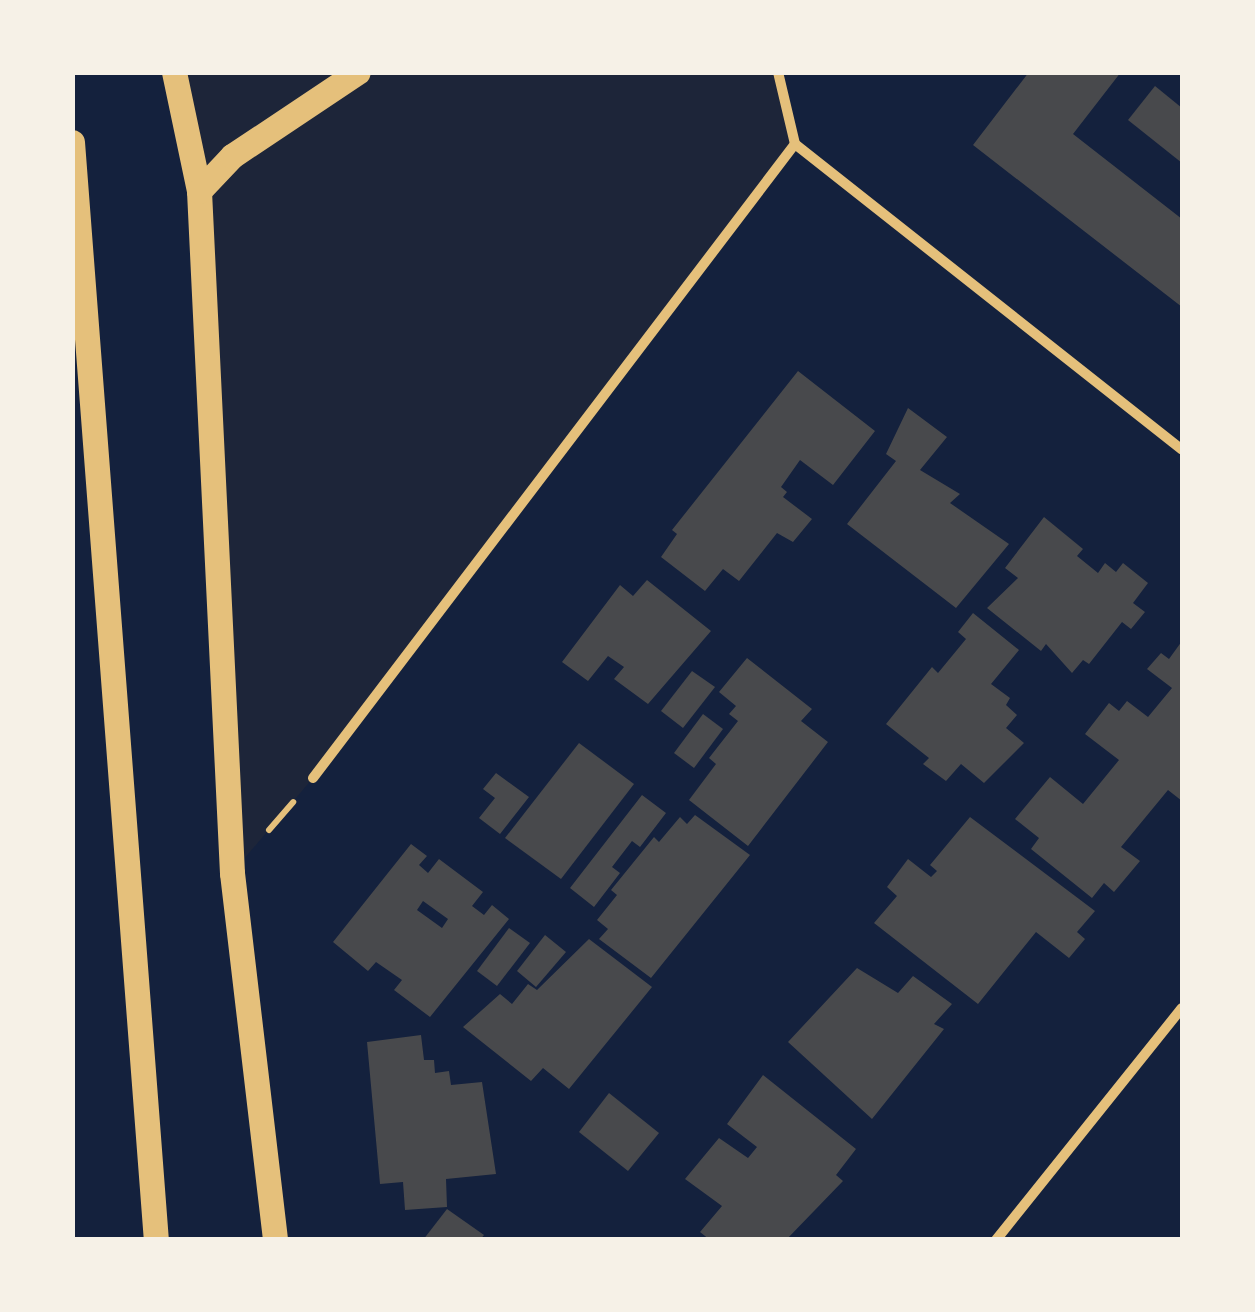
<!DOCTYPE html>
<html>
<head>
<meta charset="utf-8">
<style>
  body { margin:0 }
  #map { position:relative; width:1255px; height:1312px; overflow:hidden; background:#14213d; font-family:Cabin,sans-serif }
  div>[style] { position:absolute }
  .green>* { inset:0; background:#1d2539 }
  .building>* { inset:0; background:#48494c }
  .path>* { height:6px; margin:-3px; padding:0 3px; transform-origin:3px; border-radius:3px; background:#e5c07b }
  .minor>* { height:10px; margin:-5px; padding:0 5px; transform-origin:5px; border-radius:5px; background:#e5c07b }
  .primary>* { height:25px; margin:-12.5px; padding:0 12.5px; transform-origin:12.5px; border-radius:12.5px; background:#e5c07b }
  span { translate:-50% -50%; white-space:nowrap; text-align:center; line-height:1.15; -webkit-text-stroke:9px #f6f1e7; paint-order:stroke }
  .frame { position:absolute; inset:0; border:75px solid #f6f1e7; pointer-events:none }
</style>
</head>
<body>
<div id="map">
  <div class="green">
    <div style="clip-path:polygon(174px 73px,778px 73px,795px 144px,313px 778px,232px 873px,199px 191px)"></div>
  </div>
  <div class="building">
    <div style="clip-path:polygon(1029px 72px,1121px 72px,1073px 134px,1182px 219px,1182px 307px,973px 145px)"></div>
    <div style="clip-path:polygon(1155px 86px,1182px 108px,1182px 163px,1128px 120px)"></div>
    <div style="clip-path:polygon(798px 371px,875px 431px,833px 485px,800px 460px,781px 487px,787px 492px,783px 497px,812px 519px,793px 542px,777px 533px,739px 581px,723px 569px,705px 591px,661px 557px,677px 534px,672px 530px)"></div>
    <div style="clip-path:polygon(908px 408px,947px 437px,920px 470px,960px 494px,950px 503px,1009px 544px,956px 608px,847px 524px,896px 461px,886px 454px)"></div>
    <div style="clip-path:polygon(1044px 517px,1083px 549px,1077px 556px,1098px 573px,1105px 563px,1116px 572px,1123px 563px,1148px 583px,1133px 603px,1145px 612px,1131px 629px,1122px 622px,1089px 664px,1083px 660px,1072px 673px,1046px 644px,1041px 651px,987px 608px,1018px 578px,1005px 568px)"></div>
    <div style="clip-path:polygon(647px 580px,711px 631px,648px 704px,614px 679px,624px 667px,608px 656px,588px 681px,562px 662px,620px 585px,633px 596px)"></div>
    <div style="clip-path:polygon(973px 613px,1019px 650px,991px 684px,1010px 698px,1006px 705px,1017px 715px,1006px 728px,1024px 743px,984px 783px,961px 764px,946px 781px,923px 764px,929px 758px,886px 724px,932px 667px,938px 673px,966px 639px,958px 632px)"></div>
    <div style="clip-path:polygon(1182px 641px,1182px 801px,1168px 790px,1121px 847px,1140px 861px,1114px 892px,1104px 883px,1092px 898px,1031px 849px,1039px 838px,1015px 819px,1050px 777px,1083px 804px,1119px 760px,1085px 734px,1109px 703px,1119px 711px,1127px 701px,1148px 717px,1172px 688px,1147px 669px,1161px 653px,1169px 659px)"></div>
    <div style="clip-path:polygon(747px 658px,812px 709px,801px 721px,828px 742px,748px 846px,689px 800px,716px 764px,709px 758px,738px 721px,729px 714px,736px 706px,719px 692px)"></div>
    <div style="clip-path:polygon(692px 671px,715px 687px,683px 728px,661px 711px)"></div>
    <div style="clip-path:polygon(703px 714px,723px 729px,694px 768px,674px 753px)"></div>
    <div style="clip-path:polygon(579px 743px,634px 784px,561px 879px,505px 838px)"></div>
    <div style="clip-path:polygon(496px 773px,529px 797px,500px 834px,479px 818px,495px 798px,483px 789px)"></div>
    <div style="clip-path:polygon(642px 795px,666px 813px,640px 847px,632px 841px,612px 867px,620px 873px,594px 907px,570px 888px)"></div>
    <div style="clip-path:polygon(695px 815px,750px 855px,651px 978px,599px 939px,608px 929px,597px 920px,617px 895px,611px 890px,654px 837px,659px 842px,680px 817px,687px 824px)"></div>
    <div style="clip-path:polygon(970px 817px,1095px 911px,1077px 932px,1085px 939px,1069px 958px,1036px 932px,978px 1004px,874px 923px,897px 896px,887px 887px,908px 859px,931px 877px,937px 871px,930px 865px)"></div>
    <div style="clip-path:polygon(evenodd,411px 844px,427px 856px,419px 865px,428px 873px,439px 859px,483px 892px,472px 906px,484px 915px,492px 905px,509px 919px,430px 1017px,394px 990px,402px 980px,376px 962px,368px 971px,333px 942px,411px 844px,423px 901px,448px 919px,442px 928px,417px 910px,423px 901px)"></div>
    <div style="clip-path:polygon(509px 928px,530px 943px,497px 986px,477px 971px)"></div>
    <div style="clip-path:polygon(545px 935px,566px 952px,536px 987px,517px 971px)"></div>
    <div style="clip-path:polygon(589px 939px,652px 987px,569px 1089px,543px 1068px,531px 1081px,463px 1027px,500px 994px,512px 1004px,528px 984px,537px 990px)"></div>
    <div style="clip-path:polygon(857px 968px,898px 993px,913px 976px,952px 1004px,934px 1024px,944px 1029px,872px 1119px,788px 1042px)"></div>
    <div style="clip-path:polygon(421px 1035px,424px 1060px,434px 1060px,435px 1073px,449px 1071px,451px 1085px,482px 1082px,496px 1174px,446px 1179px,447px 1207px,405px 1210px,403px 1182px,380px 1184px,367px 1042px)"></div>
    <div style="clip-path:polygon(763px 1075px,856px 1149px,836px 1175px,843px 1181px,786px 1240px,710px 1240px,700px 1232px,722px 1206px,685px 1179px,719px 1138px,748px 1158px,757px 1147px,727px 1124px)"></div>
    <div style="clip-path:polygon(609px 1093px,659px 1133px,628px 1171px,579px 1132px)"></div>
    <div style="clip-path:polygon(447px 1209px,484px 1235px,480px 1240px,423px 1240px)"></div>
  </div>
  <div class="path">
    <div style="left:269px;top:830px;width:37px;rotate:-49deg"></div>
  </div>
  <div class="minor">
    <div style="left:778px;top:72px;width:74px;rotate:76.7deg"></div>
    <div style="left:795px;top:144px;width:493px;rotate:38.3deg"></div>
    <div style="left:313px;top:778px;width:796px;rotate:-52.76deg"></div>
    <div style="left:996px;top:1240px;width:297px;rotate:-51.3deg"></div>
  </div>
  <div class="primary">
    <div style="left:174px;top:72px;width:122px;rotate:78.1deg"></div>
    <div style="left:199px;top:191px;width:683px;rotate:87.23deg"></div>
    <div style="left:232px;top:873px;width:370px;rotate:83.3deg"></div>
    <div style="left:72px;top:142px;width:1101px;rotate:85.63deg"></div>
    <div style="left:199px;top:191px;width:48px;rotate:-46.7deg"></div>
    <div style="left:232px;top:156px;width:151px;rotate:-33.7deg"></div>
  </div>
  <div class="frame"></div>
</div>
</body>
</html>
